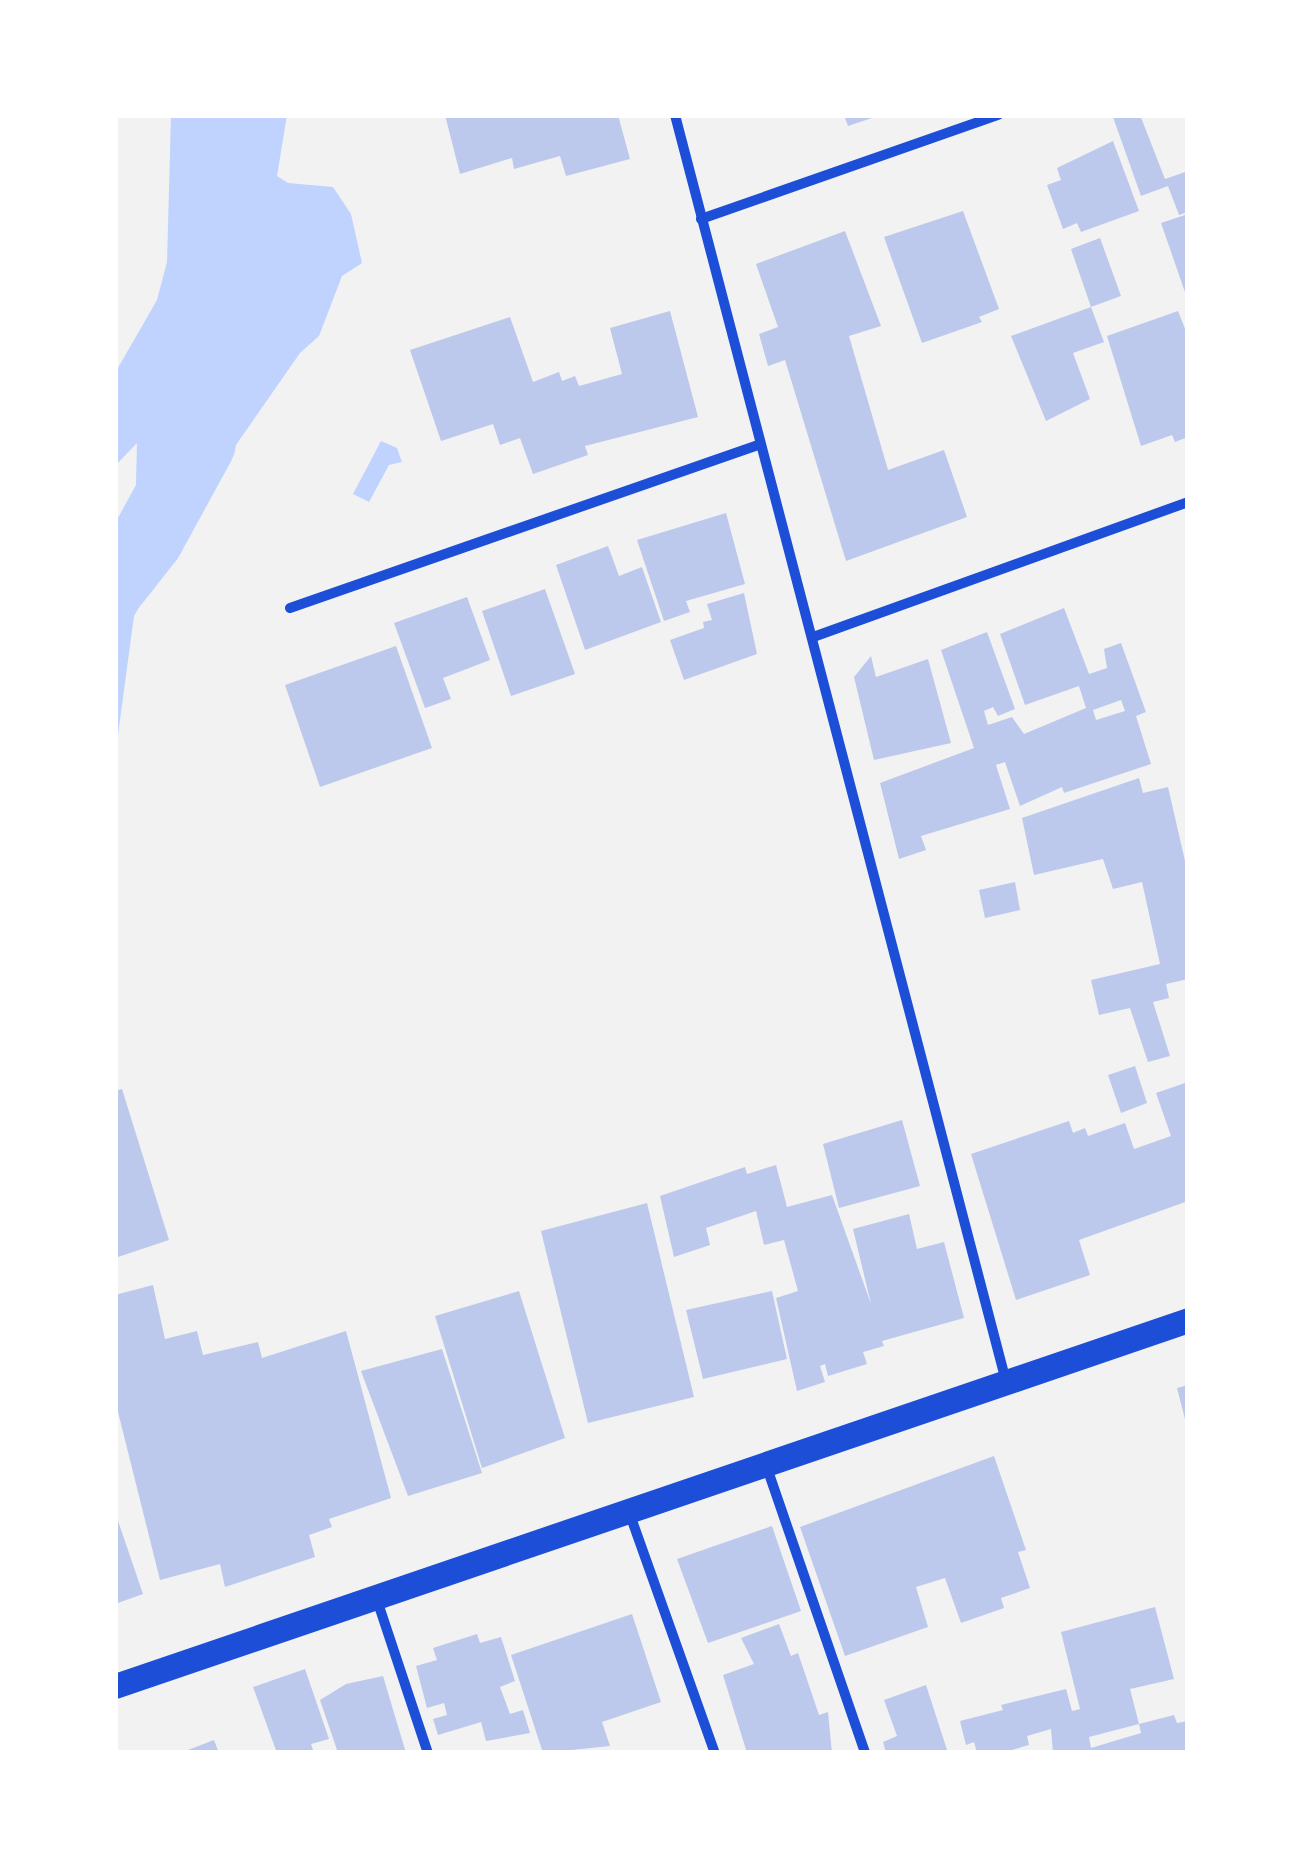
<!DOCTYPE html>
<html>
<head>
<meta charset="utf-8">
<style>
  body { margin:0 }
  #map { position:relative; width:1303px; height:1868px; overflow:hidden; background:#f2f2f2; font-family:"Crimson Pro",serif }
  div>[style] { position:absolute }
  .water>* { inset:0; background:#bfd3fe }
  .river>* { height:72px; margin:-36px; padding:0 36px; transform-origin:36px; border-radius:36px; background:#bfd3fe }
  .building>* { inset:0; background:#bdc9ec }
  .minor>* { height:10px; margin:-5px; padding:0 5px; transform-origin:5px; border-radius:5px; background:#1d4ed8 }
  .primary>* { height:25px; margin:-12.5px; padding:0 12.5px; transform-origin:12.5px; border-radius:12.5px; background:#1d4ed8 }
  span { translate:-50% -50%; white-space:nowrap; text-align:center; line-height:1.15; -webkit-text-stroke:8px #fff; paint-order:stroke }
  .frame { position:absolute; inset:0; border:118px solid #fff; pointer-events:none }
</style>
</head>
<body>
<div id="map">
  <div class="water">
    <div style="clip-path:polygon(171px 115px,287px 115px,277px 176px,288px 183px,333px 187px,351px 214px,362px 263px,342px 276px,319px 336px,300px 353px,231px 452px,134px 616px,115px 757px,115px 571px,135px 562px,139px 546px,153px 533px,135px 523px,137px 443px,115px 466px,115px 373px,157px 300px,167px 262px)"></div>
    <div style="clip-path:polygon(381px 441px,397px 448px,402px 462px,389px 465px,369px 502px,353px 494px)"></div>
  </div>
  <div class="river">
    <div style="left:115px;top:580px;width:53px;rotate:-51.8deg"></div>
    <div style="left:148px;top:538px;width:108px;rotate:-61.3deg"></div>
  </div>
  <div class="building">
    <div style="clip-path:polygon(445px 115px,618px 115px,630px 159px,566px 176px,560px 156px,514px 169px,512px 158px,460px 174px)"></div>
    <div style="clip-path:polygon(844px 115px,878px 115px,878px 116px,848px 126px)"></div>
    <div style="clip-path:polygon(1119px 115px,1140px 115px,1165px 179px,1188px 171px,1188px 212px,1179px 215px,1168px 186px,1141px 196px,1113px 117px)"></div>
    <div style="clip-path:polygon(1113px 141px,1139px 211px,1081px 232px,1077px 223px,1063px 229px,1047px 185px,1061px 180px,1057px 168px)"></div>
    <div style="clip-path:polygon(963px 211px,999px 309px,979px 317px,982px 322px,922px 343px,884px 237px)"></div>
    <div style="clip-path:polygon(1188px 214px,1188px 298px,1187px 298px,1161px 223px)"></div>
    <div style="clip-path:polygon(845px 231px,881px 326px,849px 336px,888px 470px,944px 450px,967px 517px,846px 561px,785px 360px,768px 366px,759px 334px,778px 327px,756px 264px)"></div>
    <div style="clip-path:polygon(1100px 238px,1121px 296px,1091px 307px,1071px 249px)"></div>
    <div style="clip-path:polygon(1091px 307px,1104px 342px,1073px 353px,1090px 399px,1046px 421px,1011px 336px)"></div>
    <div style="clip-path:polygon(670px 311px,698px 417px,585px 446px,588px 455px,533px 474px,520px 438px,500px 445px,493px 424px,441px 441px,410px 350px,510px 317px,533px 382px,559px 372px,562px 381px,575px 376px,579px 386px,622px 374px,610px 328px)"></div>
    <div style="clip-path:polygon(1178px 311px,1188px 336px,1188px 437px,1175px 442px,1172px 435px,1141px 446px,1107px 336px)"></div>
    <div style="clip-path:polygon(726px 513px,745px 584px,686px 601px,690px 612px,664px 621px,637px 540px)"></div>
    <div style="clip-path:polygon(608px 546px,619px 576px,642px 567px,661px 622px,585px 650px,556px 565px)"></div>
    <div style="clip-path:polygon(545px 589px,575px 674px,511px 696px,482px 611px)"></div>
    <div style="clip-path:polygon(744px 593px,757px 654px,684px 680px,670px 640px,704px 628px,703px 622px,712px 620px,707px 604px)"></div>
    <div style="clip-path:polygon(467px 597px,490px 660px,443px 678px,451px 699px,425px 708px,394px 623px)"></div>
    <div style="clip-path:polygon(evenodd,1064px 608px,1089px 674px,1107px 668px,1104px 649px,1121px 643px,1146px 712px,1136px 716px,1151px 764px,1064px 793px,1062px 787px,1020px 806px,1005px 762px,996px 765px,1010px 809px,921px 836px,926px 850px,899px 859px,880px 783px,974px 748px,941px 650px,987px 632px,1015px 709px,998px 716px,993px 707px,984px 711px,988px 725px,1012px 717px,1024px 734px,1086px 708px,1079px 686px,1025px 705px,1000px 634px,1064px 608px,1121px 700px,1125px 711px,1096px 720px,1093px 710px,1121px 700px)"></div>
    <div style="clip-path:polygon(396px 646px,432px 748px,320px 787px,285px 685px)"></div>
    <div style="clip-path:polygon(871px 656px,876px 677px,928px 659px,951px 743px,874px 760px,854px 677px)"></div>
    <div style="clip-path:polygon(1139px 778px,1143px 793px,1168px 787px,1188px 874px,1188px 979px,1166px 984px,1169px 998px,1153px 1002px,1170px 1056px,1148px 1062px,1130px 1008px,1099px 1015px,1091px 980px,1160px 964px,1142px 882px,1113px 889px,1103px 859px,1034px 875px,1022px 818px)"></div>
    <div style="clip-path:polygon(1015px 882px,1020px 910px,985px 918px,979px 890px)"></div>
    <div style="clip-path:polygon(1135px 1066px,1147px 1103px,1121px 1113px,1108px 1075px)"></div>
    <div style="clip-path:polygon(1188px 1082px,1188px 1201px,1079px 1240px,1090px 1275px,1016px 1300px,971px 1154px,1069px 1121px,1073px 1133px,1085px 1128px,1088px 1136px,1125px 1123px,1134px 1149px,1171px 1136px,1156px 1093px)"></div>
    <div style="clip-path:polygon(122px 1089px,169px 1240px,115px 1258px,115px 1091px)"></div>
    <div style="clip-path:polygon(902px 1120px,920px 1186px,839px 1208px,823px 1144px)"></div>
    <div style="clip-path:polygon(776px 1165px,787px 1207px,832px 1195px,871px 1304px,853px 1229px,909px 1214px,917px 1249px,944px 1242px,964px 1318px,882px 1341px,884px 1346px,863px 1352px,867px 1364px,828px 1376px,825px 1364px,820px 1366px,825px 1382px,797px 1391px,776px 1298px,798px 1291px,784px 1240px,764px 1245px,756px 1211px,706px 1228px,710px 1245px,674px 1257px,660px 1196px,745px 1167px,747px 1174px)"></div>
    <div style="clip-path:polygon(647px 1203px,694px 1397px,588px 1423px,541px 1231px)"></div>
    <div style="clip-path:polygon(153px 1285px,165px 1339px,197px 1331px,203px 1355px,258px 1342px,262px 1358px,346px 1331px,391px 1498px,329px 1519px,332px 1527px,309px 1535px,315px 1557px,225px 1587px,220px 1564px,160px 1580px,115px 1400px,115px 1295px)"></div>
    <div style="clip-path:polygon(519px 1291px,565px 1438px,482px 1468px,435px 1316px)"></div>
    <div style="clip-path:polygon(772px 1291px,787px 1359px,703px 1379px,686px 1310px)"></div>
    <div style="clip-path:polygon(442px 1349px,482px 1473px,408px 1496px,361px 1371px)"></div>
    <div style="clip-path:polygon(1188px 1385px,1188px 1426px,1187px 1427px,1177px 1388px)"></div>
    <div style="clip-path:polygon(994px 1456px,1026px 1550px,1018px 1552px,1030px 1588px,1001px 1598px,1004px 1608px,961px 1623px,945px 1578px,916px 1587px,928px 1627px,845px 1656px,800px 1527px)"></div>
    <div style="clip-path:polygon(115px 1512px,143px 1594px,115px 1604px)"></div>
    <div style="clip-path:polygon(772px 1526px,801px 1611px,708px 1643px,677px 1559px)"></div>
    <div style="clip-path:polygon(evenodd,1155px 1607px,1174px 1679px,1130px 1689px,1139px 1724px,1174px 1715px,1177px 1723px,1188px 1721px,1188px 1753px,1053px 1753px,1051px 1729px,1027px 1736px,1029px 1745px,1002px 1753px,977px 1753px,974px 1742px,966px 1745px,960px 1721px,1003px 1710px,1001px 1705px,1066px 1689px,1072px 1711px,1080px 1709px,1061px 1632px,1155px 1607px,1139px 1724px,1141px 1733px,1091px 1748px,1089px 1737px,1139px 1724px)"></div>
    <div style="clip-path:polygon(632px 1614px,661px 1702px,602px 1722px,610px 1746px,543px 1753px,511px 1655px)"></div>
    <div style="clip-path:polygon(779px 1624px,791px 1656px,798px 1653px,819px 1715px,828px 1712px,832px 1753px,747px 1753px,723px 1675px,754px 1664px,741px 1638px)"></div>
    <div style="clip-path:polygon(477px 1634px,480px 1643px,501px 1637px,515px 1681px,500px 1687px,510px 1714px,523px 1710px,530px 1733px,486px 1741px,481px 1722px,438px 1735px,433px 1719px,447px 1715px,444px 1703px,427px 1708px,416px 1666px,437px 1660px,433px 1648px)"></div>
    <div style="clip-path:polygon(305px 1669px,329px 1739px,311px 1744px,314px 1753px,277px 1753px,253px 1687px)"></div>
    <div style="clip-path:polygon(383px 1676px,406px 1753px,338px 1753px,320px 1700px,346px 1684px)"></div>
    <div style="clip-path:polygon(926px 1685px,948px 1753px,886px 1753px,883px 1742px,897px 1736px,884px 1700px)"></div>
    <div style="clip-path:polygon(214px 1740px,219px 1753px,180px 1753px)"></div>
  </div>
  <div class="minor">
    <div style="left:675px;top:115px;width:1309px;rotate:75.35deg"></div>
    <div style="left:701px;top:219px;width:315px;rotate:-19.3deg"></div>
    <div style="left:290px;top:608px;width:498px;rotate:-19.2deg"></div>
    <div style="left:816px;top:636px;width:395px;rotate:-19.8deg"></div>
    <div style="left:766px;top:1465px;width:305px;rotate:71deg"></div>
    <div style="left:629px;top:1512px;width:256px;rotate:70.4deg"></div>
    <div style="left:376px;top:1597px;width:164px;rotate:71.6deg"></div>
  </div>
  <div class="primary">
    <div style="left:115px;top:1686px;width:1134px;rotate:-18.83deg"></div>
  </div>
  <div class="frame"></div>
</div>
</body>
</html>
